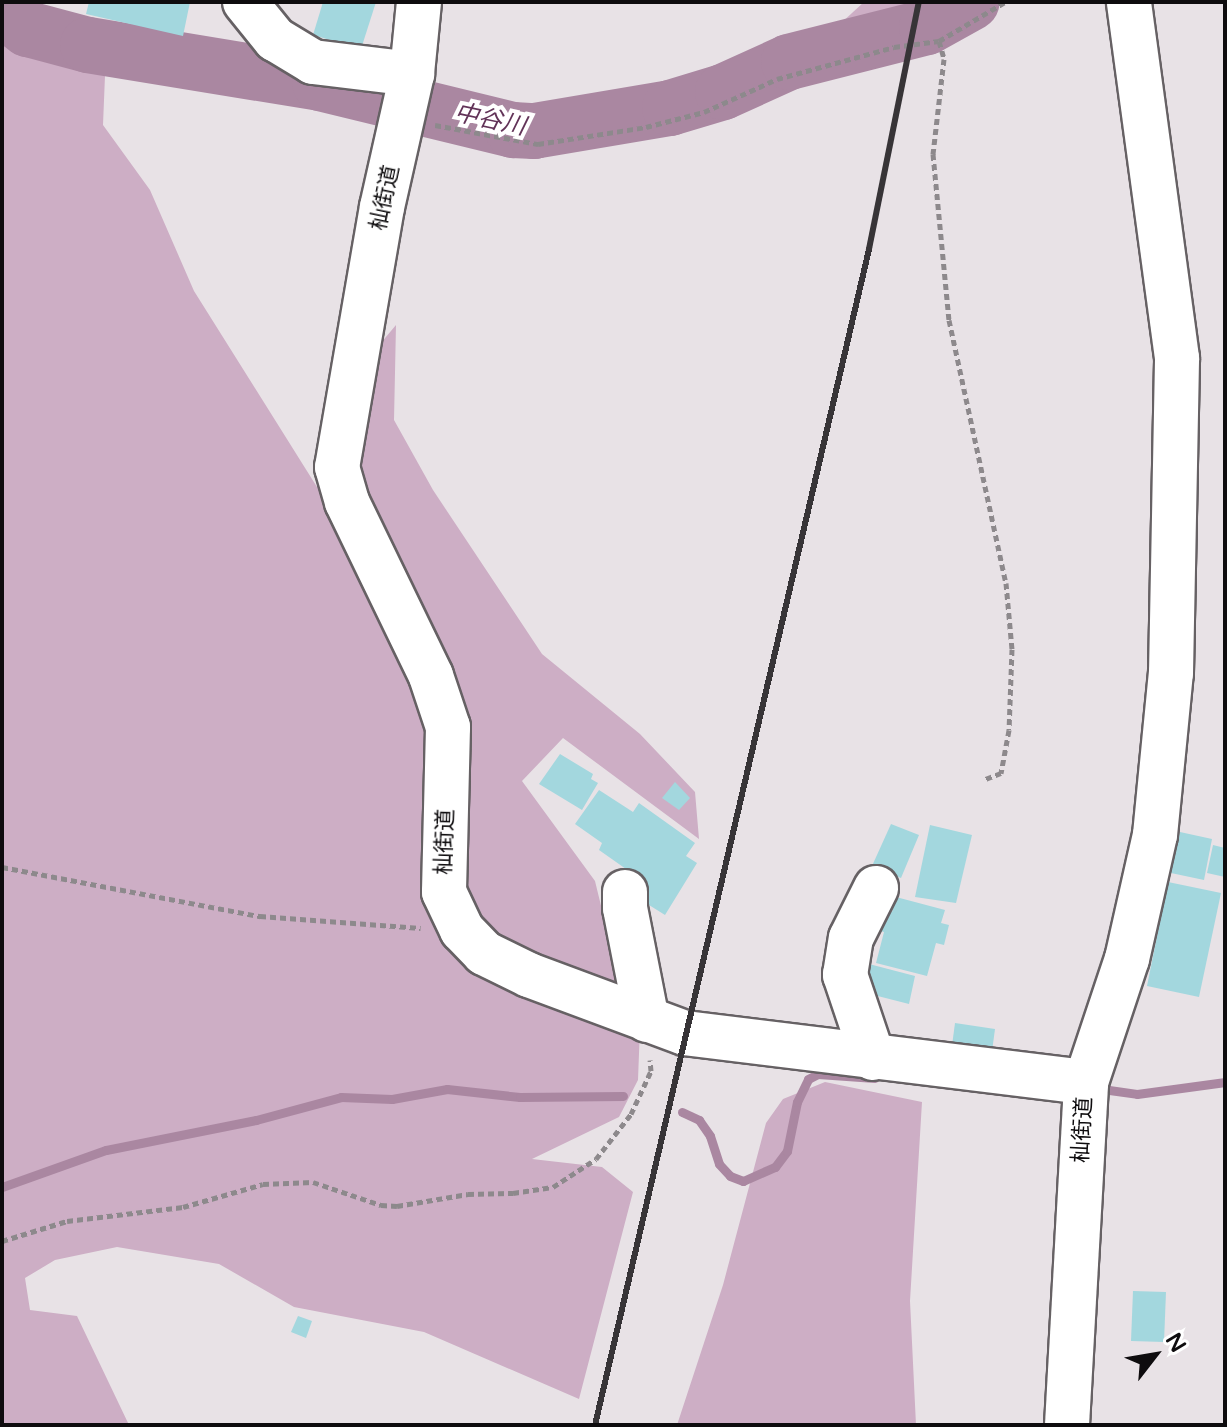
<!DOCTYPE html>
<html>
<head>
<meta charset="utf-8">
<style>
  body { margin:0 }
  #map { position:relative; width:1227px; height:1427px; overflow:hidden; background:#e8e2e6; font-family:"Varela Round","Noto Sans JP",sans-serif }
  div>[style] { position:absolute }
  .green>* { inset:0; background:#cdaec5 }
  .stream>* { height:9px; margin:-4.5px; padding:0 4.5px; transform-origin:4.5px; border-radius:4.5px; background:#aa87a1 }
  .river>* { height:56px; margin:-28px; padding:0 28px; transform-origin:28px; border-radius:28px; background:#aa87a1 }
  .building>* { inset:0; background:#a3d7de }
  .path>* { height:5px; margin-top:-2.5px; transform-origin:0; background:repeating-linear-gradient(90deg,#8d898c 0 6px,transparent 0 10px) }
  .roads { filter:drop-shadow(2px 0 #666164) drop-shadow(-2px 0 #666164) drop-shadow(0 2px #666164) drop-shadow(0 -2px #666164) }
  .minor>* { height:44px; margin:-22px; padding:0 22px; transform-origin:22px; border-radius:22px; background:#fff }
  .rail>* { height:6px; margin:-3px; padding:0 3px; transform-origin:3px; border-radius:3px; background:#373437 }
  span { translate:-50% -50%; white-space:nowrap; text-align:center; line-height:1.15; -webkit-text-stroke:8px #fff; paint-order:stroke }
  .street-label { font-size:22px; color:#0e0c0e }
  .water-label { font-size:24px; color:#623358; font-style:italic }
  .frame { position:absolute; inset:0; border:4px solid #0e0c0e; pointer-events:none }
  .north { position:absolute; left:1115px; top:1315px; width:80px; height:80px; -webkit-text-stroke:6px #fff; paint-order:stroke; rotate:59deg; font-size:22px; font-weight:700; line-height:32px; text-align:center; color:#0e0c0e }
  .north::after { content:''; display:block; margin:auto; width:28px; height:36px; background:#0e0c0e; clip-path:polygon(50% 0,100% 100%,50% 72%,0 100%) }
</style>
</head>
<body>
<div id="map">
  <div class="green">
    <div style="clip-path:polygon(2px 2px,23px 2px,62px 13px,106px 51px,103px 125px,150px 190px,194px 291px,317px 487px,347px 481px,380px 344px,396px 325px,394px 420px,433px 490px,542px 654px,640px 734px,695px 792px,699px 839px,563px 738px,522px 781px,595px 881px,621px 988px,640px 1027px,638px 1080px,619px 1117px,532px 1159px,602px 1167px,633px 1192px,579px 1399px,424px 1332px,294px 1307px,219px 1264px,117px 1247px,55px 1260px,25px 1278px,30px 1310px,77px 1316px,129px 1425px,2px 1425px)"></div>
    <div style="clip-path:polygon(864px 2px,907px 2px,904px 13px,840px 24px)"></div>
    <div style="clip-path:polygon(825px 1082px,922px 1102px,910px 1301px,916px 1425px,677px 1425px,723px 1285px,766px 1123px,783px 1099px)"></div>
  </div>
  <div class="stream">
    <div style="left:1102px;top:1089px;width:35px;rotate:8deg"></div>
    <div style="left:1137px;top:1094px;width:89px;rotate:-7.8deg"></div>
    <div style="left:682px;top:1112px;width:19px;rotate:25deg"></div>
    <div style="left:699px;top:1120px;width:19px;rotate:55deg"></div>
    <div style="left:710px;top:1136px;width:29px;rotate:72deg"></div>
    <div style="left:719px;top:1164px;width:16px;rotate:47deg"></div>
    <div style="left:730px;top:1176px;width:14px;rotate:21deg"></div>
    <div style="left:743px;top:1181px;width:35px;rotate:-24deg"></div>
    <div style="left:775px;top:1167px;width:20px;rotate:-53deg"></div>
    <div style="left:787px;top:1151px;width:50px;rotate:-78.5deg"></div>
    <div style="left:797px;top:1102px;width:25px;rotate:-64deg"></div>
    <div style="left:808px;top:1079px;width:11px;rotate:-27deg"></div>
    <div style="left:818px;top:1074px;width:57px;rotate:4deg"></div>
    <div style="left:2px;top:1187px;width:110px;rotate:-19.6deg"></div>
    <div style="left:106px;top:1150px;width:153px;rotate:-11.3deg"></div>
    <div style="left:256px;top:1120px;width:88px;rotate:-15.1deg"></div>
    <div style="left:341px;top:1097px;width:51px;rotate:2.2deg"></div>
    <div style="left:392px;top:1099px;width:56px;rotate:-10.3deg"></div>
    <div style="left:447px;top:1089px;width:73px;rotate:6.3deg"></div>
    <div style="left:520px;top:1097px;width:103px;rotate:-0.6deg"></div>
  </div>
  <div class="river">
    <div style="left:2px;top:9px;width:33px;rotate:38deg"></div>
    <div style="left:28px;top:29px;width:62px;rotate:14.9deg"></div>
    <div style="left:88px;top:45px;width:235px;rotate:9.3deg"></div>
    <div style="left:320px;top:83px;width:199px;rotate:13.7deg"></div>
    <div style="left:513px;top:130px;width:21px;rotate:3deg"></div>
    <div style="left:534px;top:131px;width:138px;rotate:-9.6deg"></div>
    <div style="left:670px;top:108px;width:55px;rotate:-16.8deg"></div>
    <div style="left:723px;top:92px;width:72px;rotate:-24.4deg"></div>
    <div style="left:789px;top:62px;width:142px;rotate:-14.2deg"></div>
    <div style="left:927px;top:27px;width:51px;rotate:-29.1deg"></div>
  </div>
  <div class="building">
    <div style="clip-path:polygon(89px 2px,190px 2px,183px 36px,86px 14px)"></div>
    <div style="clip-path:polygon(323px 2px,376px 2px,361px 49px,313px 35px)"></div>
    <div style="clip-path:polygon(560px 754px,593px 774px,591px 779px,598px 783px,582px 810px,539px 784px)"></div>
    <div style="clip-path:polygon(675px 782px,690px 798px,679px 810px,662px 798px)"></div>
    <div style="clip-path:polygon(599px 790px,633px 812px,639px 803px,695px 843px,686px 856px,697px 863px,665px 915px,633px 895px,623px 875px,626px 869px,599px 850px,602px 843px,575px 824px)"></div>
    <div style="clip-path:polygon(891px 824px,919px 835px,901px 878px,872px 866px)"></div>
    <div style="clip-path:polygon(930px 825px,972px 835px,956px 903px,915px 897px)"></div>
    <div style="clip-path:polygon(1180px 832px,1212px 839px,1204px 880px,1171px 873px)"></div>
    <div style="clip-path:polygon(1213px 845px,1225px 848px,1225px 877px,1207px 873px)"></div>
    <div style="clip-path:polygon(1168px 882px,1221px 893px,1199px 997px,1147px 986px)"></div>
    <div style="clip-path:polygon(896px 897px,945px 910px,941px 923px,949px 925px,944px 945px,936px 943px,927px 976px,876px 963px,884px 932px,877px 930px,882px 909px,892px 912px)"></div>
    <div style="clip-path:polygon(869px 964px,915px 976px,909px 1004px,862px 992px)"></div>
    <div style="clip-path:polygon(955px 1023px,995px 1029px,991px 1059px,951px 1053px)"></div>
    <div style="clip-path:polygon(1133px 1291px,1166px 1292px,1164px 1342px,1131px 1341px)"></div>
    <div style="clip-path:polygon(298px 1316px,312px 1321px,306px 1338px,291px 1332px)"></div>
  </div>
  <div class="path">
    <div style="left:939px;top:41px;width:19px;rotate:74deg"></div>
    <div style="left:944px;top:59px;width:96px;rotate:96.6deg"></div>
    <div style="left:933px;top:154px;width:167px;rotate:84.5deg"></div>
    <div style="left:949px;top:320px;width:269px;rotate:77.8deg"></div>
    <div style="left:1006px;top:583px;width:66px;rotate:84.8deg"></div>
    <div style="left:1012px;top:649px;width:81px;rotate:92.1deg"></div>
    <div style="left:1009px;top:730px;width:44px;rotate:100.5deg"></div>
    <div style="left:1001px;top:773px;width:19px;rotate:159deg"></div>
    <div style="left:435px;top:125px;width:105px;rotate:10.5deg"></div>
    <div style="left:538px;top:144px;width:109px;rotate:-8.9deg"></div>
    <div style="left:646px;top:127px;width:60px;rotate:-14.5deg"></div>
    <div style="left:704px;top:112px;width:80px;rotate:-24.3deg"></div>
    <div style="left:777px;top:79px;width:121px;rotate:-15.3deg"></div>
    <div style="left:894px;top:47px;width:45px;rotate:-7.6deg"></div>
    <div style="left:939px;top:41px;width:77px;rotate:-30.6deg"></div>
    <div style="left:2px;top:867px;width:263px;rotate:10.8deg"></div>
    <div style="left:260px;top:916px;width:161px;rotate:4.3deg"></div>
    <div style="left:2px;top:1241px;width:68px;rotate:-17.1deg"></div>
    <div style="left:67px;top:1221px;width:117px;rotate:-6.9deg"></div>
    <div style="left:183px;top:1207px;width:83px;rotate:-16deg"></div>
    <div style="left:263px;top:1184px;width:50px;rotate:-2.3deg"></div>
    <div style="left:313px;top:1182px;width:72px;rotate:18.7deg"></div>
    <div style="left:381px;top:1205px;width:16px;rotate:4deg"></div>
    <div style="left:397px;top:1206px;width:72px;rotate:-9.6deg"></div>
    <div style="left:468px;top:1194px;width:45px;rotate:-1.3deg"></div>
    <div style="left:513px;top:1193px;width:40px;rotate:-8.5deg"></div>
    <div style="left:553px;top:1187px;width:51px;rotate:-33.1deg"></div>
    <div style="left:596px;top:1159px;width:57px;rotate:-52.1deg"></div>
    <div style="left:631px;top:1114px;width:47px;rotate:-65.1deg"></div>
    <div style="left:651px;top:1071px;width:11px;rotate:-95deg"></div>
  </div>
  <div class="roads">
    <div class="minor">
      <div style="left:245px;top:2px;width:48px;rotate:51deg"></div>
      <div style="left:275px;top:39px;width:44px;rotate:31.2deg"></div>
      <div style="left:313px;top:62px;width:100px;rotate:6.9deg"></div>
      <div style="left:419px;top:2px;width:72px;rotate:95.6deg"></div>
      <div style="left:412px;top:74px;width:136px;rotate:102.7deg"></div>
      <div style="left:382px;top:207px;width:264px;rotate:99.8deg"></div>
      <div style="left:337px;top:467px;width:36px;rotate:74deg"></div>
      <div style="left:347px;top:502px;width:193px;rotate:64.2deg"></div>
      <div style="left:431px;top:676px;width:54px;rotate:71.6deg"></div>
      <div style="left:448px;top:727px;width:165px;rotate:91.4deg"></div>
      <div style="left:444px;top:892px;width:42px;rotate:64.7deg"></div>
      <div style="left:462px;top:930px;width:32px;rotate:46deg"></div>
      <div style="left:484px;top:953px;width:50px;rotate:26.1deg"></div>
      <div style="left:529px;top:975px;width:166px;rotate:20.4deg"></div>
      <div style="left:685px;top:1033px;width:404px;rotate:7deg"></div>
      <div style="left:625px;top:892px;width:16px;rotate:90deg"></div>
      <div style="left:625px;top:908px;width:114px;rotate:78.9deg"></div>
      <div style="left:873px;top:1058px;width:88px;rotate:-108.6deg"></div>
      <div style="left:845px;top:975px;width:37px;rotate:-81deg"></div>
      <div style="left:851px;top:938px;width:56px;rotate:-63.4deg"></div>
      <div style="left:1067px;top:1425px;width:344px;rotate:-86.8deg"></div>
      <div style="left:1086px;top:1082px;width:130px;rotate:-71.6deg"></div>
      <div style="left:1127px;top:959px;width:127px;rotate:-77.3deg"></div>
      <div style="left:1155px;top:835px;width:163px;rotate:-84.4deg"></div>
      <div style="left:1171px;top:673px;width:315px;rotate:-88.9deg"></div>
      <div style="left:1177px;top:358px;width:359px;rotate:-97.7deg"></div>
    </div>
  </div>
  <div class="rail">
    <div style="left:595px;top:1425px;width:1207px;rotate:-76.88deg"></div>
    <div style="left:869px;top:249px;width:252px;rotate:-78.6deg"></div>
  </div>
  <div class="street-label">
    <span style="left:385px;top:198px;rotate:-78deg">杣街道</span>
    <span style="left:445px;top:842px;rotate:-88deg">杣街道</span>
    <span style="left:1083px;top:1130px;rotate:-87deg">杣街道</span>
  </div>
  <div class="water-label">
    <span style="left:490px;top:120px;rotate:12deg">中谷川</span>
  </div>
  <div class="frame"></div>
  <div class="north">N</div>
</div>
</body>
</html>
